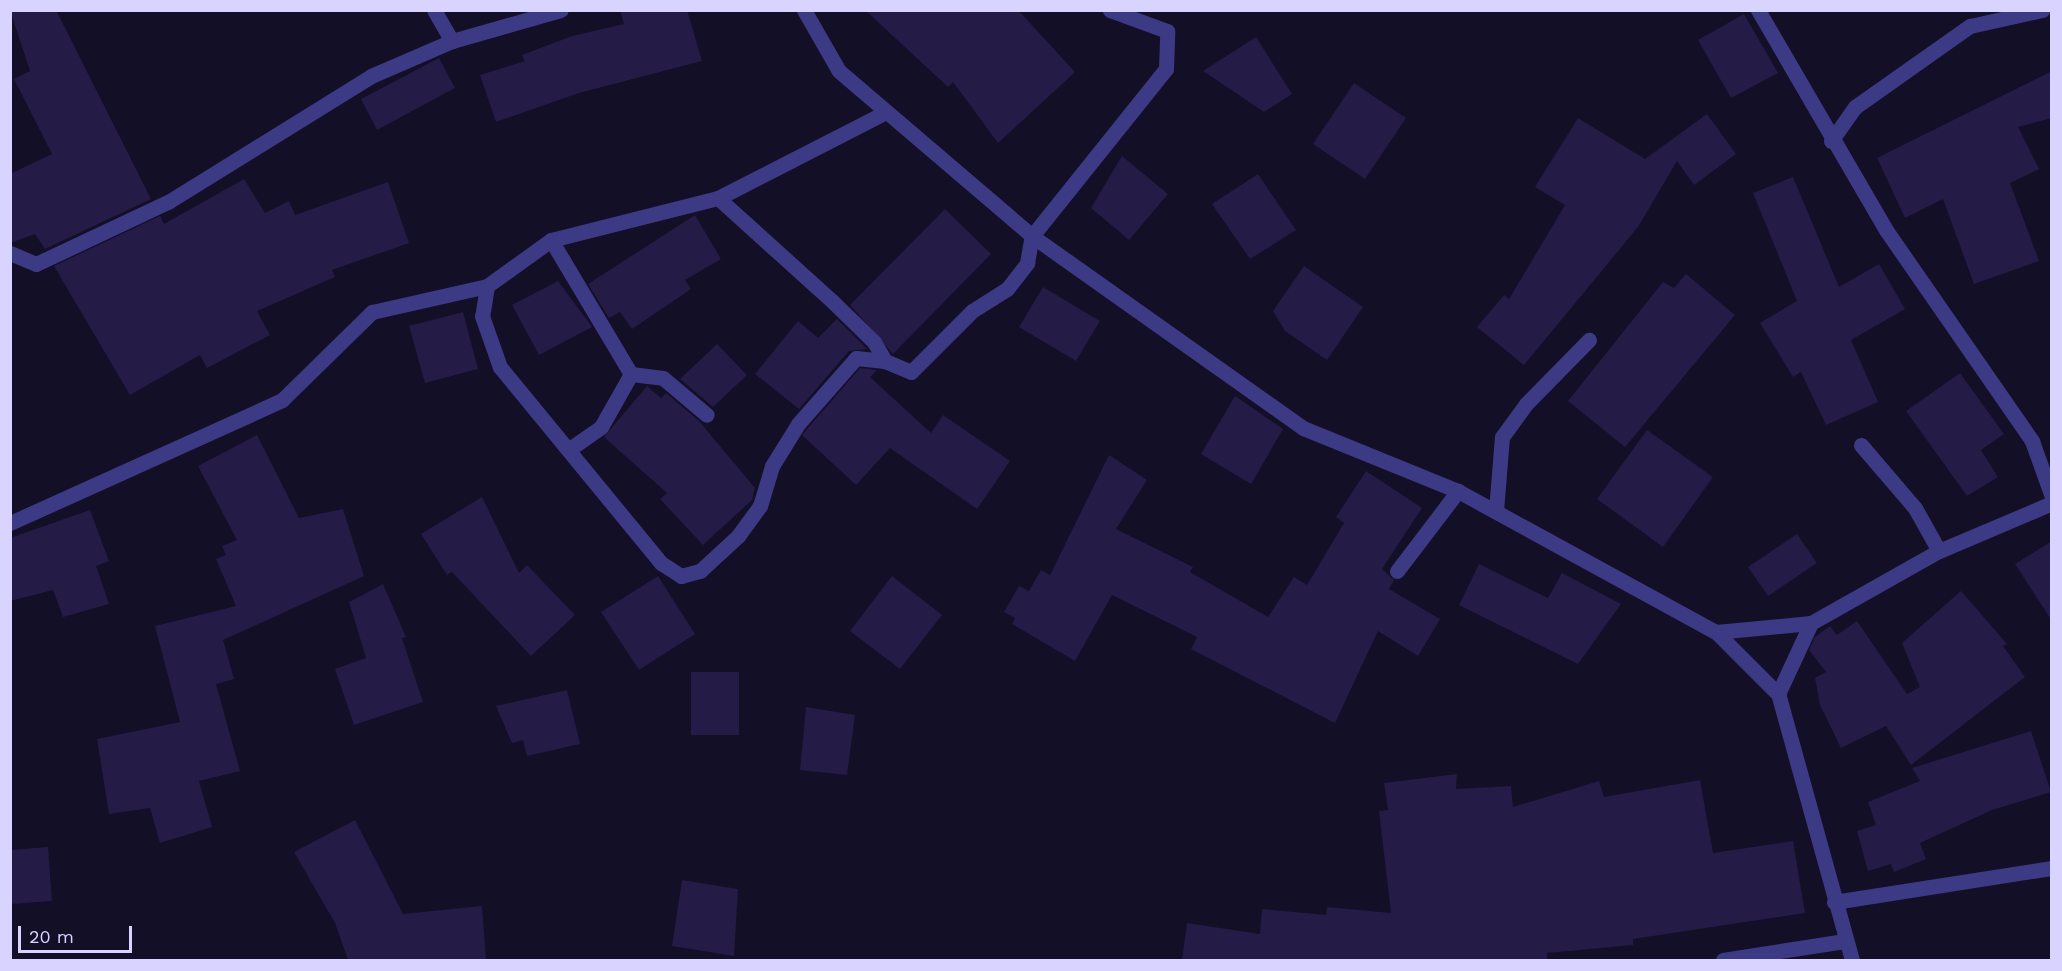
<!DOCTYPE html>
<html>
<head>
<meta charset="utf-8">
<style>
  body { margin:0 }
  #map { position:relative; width:2062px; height:971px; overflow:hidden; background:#130f26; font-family:"Work Sans",sans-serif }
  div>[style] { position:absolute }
  .building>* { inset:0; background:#241b47 }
  .street>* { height:15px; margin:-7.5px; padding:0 7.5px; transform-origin:7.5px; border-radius:7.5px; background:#3d3a85 }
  span { translate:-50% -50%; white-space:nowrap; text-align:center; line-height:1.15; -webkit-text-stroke:5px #130f26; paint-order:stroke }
  .frame { position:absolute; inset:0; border:12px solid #d9d4ff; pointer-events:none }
  .scale { position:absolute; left:18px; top:926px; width:114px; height:27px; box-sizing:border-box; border:3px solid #d9d4ff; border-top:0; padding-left:8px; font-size:18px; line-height:21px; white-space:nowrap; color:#d9d4ff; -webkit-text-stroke:4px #130f26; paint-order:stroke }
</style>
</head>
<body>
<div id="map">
  <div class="building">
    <div style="clip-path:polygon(10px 10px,56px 10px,151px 199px,45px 249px,35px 234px,10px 243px,10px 174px,52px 154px,14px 79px,30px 71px)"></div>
    <div style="clip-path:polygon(620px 10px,687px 10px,702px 61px,579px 93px,496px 122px,480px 75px,525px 61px,522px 55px,572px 36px,624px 24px)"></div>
    <div style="clip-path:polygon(865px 10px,1018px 10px,1075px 72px,998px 143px,953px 82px,948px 87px)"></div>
    <div style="clip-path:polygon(1744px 14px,1778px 73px,1731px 98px,1698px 40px)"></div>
    <div style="clip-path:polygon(1256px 37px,1292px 94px,1264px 112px,1203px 71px)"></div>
    <div style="clip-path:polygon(439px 58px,455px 88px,377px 130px,361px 99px)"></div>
    <div style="clip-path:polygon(2052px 71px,2052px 118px,2018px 127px,2039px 169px,2010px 183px,2039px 261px,1974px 284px,1943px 199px,1905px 218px,1877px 158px)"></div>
    <div style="clip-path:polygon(1354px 83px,1406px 118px,1365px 179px,1313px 144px)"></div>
    <div style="clip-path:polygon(1707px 114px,1736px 154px,1694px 185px,1677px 161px,1638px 227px,1524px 365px,1477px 327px,1504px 295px,1509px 299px,1565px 205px,1535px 187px,1578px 118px,1645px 159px)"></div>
    <div style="clip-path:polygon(1122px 156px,1168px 194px,1129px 240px,1091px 208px)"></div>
    <div style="clip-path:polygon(1258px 174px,1296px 230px,1250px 259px,1212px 204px)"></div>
    <div style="clip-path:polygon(1793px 177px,1839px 287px,1879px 264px,1905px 309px,1851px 340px,1878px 402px,1826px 425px,1801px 372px,1793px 377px,1760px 323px,1797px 301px,1753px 193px)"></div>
    <div style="clip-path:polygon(244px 179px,265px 213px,289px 201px,295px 215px,388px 182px,409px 243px,332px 270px,335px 277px,257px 311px,270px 335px,207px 368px,200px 355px,130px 395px,54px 266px,160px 216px,164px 224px)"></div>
    <div style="clip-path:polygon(945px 209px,991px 254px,893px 354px,850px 305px)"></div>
    <div style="clip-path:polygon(695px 215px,721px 259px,685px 280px,691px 289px,632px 329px,620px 312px,609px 318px,588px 284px)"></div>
    <div style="clip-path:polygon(1304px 266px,1363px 307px,1327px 360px,1285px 331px,1273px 311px)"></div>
    <div style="clip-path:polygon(1686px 274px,1735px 315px,1625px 447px,1568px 401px,1663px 282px,1674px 288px)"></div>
    <div style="clip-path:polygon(558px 281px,592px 327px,539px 355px,512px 305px)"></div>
    <div style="clip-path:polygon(1043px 287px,1100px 321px,1076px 361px,1019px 327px)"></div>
    <div style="clip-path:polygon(463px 312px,478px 369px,425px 383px,409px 326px)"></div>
    <div style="clip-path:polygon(837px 319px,867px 349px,849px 351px,799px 409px,755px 374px,798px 321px,818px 338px)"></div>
    <div style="clip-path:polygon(717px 344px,747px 375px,713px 407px,680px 379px)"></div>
    <div style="clip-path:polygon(860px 368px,877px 370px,870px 377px,931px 433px,943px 415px,1010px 461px,977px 509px,890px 448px,856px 485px,802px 435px)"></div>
    <div style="clip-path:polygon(1960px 373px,2004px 434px,1981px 450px,1998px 477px,1967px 496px,1906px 411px)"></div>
    <div style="clip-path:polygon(647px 386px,661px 398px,666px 393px,699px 421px,755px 488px,752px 500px,703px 545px,660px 499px,667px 493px,604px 437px)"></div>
    <div style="clip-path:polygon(1235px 396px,1283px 429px,1251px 484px,1201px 454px)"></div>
    <div style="clip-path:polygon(1647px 430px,1713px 477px,1663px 547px,1597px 499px)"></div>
    <div style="clip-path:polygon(257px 435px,299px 518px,343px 509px,364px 576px,223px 640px,234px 679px,216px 684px,240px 771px,199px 781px,212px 827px,160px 843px,150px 808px,109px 814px,97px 739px,180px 722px,155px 626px,236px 606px,216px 559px,226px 555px,222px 546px,237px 540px,198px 466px)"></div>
    <div style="clip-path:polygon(1109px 455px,1147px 480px,1116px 529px,1193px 567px,1190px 572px,1268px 617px,1294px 577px,1307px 585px,1344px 523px,1336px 517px,1366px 471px,1422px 508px,1382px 569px,1394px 580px,1389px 589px,1440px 619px,1418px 656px,1378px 631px,1335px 723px,1191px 649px,1197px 637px,1112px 595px,1075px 661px,1012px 624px,1015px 618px,1004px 612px,1019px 586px,1029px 591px,1041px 570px,1050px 575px)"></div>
    <div style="clip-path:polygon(482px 497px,519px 573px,527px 565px,575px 615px,531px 656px,452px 572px,447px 575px,421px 534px)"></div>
    <div style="clip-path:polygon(90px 510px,109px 561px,96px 566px,109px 604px,63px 617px,53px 590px,10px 601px,10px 538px)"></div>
    <div style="clip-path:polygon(1797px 534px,1817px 563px,1768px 596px,1748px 567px)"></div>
    <div style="clip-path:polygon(2052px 541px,2052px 621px,2015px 564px)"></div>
    <div style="clip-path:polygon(1479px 564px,1548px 598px,1562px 573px,1621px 604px,1578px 664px,1459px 605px)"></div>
    <div style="clip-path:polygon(658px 576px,695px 634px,639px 670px,601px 612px)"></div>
    <div style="clip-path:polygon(892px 576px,942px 615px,900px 669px,850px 631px)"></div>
    <div style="clip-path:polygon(383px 584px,406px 637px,402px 638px,423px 702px,354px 725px,335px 669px,366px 658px,349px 602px)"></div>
    <div style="clip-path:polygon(1961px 591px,2007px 644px,2003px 646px,2025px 677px,1911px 765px,1886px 726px,1841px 748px,1820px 705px,1815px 678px,1826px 672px,1809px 650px,1815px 637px,1830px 626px,1837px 635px,1857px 621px,1907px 694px,1920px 687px,1902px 643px)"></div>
    <div style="clip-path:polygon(691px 672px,739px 672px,739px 735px,691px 735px)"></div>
    <div style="clip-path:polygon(567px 690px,580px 744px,527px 756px,523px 740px,512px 743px,496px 706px)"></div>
    <div style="clip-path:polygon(806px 707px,855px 715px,847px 775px,800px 770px)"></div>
    <div style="clip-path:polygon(2031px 731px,2051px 792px,1992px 810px,1920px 843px,1926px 859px,1894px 872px,1891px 864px,1868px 871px,1857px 831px,1876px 825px,1868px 802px,1920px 781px,1912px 768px)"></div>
    <div style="clip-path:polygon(1457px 774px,1456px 789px,1511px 786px,1513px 807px,1599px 781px,1604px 797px,1700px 780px,1713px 853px,1793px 841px,1805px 913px,1633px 939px,1633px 945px,1547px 953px,1547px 960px,1182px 960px,1187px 923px,1260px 934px,1262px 909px,1326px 915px,1327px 907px,1391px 913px,1379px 811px,1388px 810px,1384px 783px)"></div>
    <div style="clip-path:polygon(355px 820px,403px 914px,482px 906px,486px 960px,348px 960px,335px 923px,294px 852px)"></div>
    <div style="clip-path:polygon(48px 847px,52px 901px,10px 904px,10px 850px)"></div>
    <div style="clip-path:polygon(682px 880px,738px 889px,734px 956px,672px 946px)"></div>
  </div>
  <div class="street">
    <div style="left:434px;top:10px;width:36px;rotate:60deg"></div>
    <div style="left:804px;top:10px;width:70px;rotate:60.2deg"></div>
    <div style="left:839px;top:71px;width:254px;rotate:40.5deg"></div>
    <div style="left:1032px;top:236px;width:332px;rotate:35.3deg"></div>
    <div style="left:1303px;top:428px;width:167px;rotate:22.1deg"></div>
    <div style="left:1458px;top:491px;width:294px;rotate:28.7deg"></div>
    <div style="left:1716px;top:632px;width:88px;rotate:45deg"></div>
    <div style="left:1758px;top:10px;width:255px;rotate:59.8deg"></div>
    <div style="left:1886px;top:230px;width:257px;rotate:55.3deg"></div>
    <div style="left:2032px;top:441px;width:59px;rotate:70.3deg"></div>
    <div style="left:1831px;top:141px;width:42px;rotate:-54.8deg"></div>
    <div style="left:1855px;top:107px;width:141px;rotate:-35.2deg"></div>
    <div style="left:1970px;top:26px;width:74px;rotate:-12.5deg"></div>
    <div style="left:718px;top:198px;width:154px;rotate:42.1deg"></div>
    <div style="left:832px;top:301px;width:59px;rotate:44.3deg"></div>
    <div style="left:874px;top:342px;width:22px;rotate:60deg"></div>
    <div style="left:551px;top:240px;width:156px;rotate:59.2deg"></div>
    <div style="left:631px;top:374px;width:32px;rotate:7deg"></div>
    <div style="left:663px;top:378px;width:57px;rotate:40.1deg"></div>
    <div style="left:10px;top:253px;width:28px;rotate:23deg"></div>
    <div style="left:36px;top:264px;width:146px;rotate:-25.2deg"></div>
    <div style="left:168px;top:202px;width:239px;rotate:-31.8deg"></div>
    <div style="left:371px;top:76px;width:88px;rotate:-23.4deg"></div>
    <div style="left:452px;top:41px;width:113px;rotate:-15.9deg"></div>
    <div style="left:487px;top:286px;width:30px;rotate:99deg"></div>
    <div style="left:482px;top:316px;width:54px;rotate:70.6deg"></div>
    <div style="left:500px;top:367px;width:254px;rotate:50.6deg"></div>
    <div style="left:661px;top:563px;width:24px;rotate:33deg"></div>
    <div style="left:681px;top:576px;width:20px;rotate:-15deg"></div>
    <div style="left:700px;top:571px;width:52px;rotate:-42.6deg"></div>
    <div style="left:738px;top:536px;width:37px;rotate:-54deg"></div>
    <div style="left:760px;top:506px;width:42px;rotate:-73.3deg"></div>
    <div style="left:772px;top:466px;width:49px;rotate:-58.2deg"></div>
    <div style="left:798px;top:424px;width:88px;rotate:-48.7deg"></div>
    <div style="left:856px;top:358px;width:29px;rotate:6deg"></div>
    <div style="left:885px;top:361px;width:28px;rotate:23deg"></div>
    <div style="left:911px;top:372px;width:86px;rotate:-45deg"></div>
    <div style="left:972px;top:311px;width:41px;rotate:-32.2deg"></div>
    <div style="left:1007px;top:289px;width:33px;rotate:-52deg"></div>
    <div style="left:1027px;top:263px;width:27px;rotate:-80deg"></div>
    <div style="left:1032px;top:236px;width:214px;rotate:-51.3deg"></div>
    <div style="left:1166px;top:69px;width:38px;rotate:-88deg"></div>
    <div style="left:1167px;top:31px;width:61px;rotate:-159.8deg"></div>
    <div style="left:1861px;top:445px;width:83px;rotate:49.4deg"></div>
    <div style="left:1915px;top:508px;width:49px;rotate:60.8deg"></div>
    <div style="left:571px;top:448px;width:37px;rotate:-35deg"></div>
    <div style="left:601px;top:427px;width:61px;rotate:-60.5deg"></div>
    <div style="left:1496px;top:511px;width:74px;rotate:-85.4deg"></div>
    <div style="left:1502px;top:437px;width:41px;rotate:-54deg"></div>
    <div style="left:1526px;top:404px;width:90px;rotate:-45.5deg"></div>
    <div style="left:10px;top:523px;width:299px;rotate:-24.3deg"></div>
    <div style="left:282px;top:400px;width:126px;rotate:-44.4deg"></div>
    <div style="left:372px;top:312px;width:118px;rotate:-12.7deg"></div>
    <div style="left:487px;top:286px;width:79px;rotate:-35.7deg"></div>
    <div style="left:551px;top:240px;width:172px;rotate:-14.1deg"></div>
    <div style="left:718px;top:198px;width:189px;rotate:-27.1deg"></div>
    <div style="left:1397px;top:571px;width:101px;rotate:-52.7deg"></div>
    <div style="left:1716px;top:632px;width:95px;rotate:-5.4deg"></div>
    <div style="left:1834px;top:902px;width:221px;rotate:-8.9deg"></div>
    <div style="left:1723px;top:960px;width:123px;rotate:-8.9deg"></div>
    <div style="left:1852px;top:960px;width:276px;rotate:-105.5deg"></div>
    <div style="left:1778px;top:694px;width:78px;rotate:-65.1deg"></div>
    <div style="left:1811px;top:623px;width:147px;rotate:-29.4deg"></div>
    <div style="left:1939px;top:551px;width:123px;rotate:-23deg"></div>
  </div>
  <div class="frame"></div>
  <div class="scale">20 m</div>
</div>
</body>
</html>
